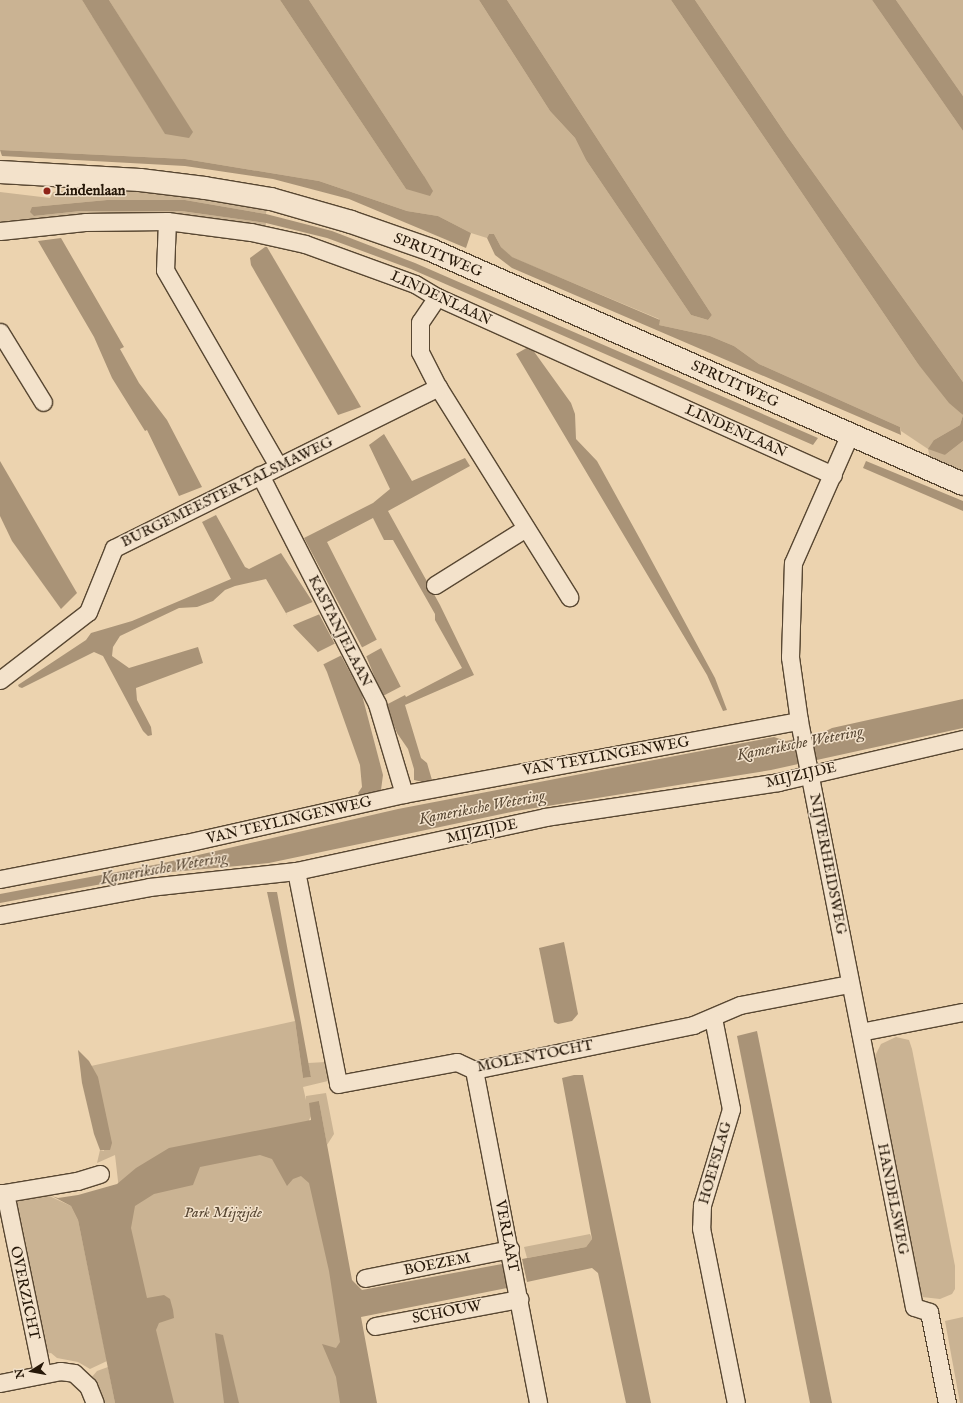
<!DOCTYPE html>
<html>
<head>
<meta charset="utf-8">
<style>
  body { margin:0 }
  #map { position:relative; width:963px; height:1403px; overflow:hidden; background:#ecd3af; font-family:"IM FELL English",serif }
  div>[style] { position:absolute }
  .green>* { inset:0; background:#cab393 }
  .water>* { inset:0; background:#a99377 }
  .pier>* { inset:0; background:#ecd3af }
  .roads { filter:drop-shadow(1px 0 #584732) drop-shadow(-1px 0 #584732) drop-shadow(0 1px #584732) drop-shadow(0 -1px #584732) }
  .street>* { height:17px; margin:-8.5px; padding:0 8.5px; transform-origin:8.5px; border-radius:8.5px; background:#f3e2cb }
  .secondary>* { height:22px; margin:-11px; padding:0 11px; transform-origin:11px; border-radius:11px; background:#f3e2cb }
  .dots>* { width:11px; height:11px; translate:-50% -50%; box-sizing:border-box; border:2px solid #f3e2cb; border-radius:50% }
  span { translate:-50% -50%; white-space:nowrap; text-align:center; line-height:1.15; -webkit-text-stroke:3px #f3e2cb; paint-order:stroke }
  .poi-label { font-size:15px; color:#261809; font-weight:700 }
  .left { translate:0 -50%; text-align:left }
  .street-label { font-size:15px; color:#261809 }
  .park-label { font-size:15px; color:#574632; font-style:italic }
  .water-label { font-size:16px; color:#5a4935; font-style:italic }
  .north { position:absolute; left:12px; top:1351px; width:40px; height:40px; -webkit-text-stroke:3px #f3e2cb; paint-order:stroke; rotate:259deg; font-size:11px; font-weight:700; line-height:16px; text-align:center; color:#261809 }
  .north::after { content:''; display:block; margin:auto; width:14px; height:18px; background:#261809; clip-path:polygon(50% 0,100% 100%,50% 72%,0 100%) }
</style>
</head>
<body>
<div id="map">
  <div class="green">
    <div style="clip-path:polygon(0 0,82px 0,165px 133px,192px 132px,109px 0,280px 0,406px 189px,424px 176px,309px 0,479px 0,550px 111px,575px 138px,586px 160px,691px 315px,708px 320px,712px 315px,507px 0,671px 0,918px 364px,963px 415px,960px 425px,934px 440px,945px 455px,963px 441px,963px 473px,930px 458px,928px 449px,901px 431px,900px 427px,759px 364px,734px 346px,710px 336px,659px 325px,659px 319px,511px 257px,501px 247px,494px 234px,489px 234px,487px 238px,471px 233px,438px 216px,407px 211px,319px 181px,185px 159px,0 150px)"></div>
    <div style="clip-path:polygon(695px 0,872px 0,963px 131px,963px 382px,787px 136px)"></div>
    <div style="clip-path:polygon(896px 0,963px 0,963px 96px)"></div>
    <div style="clip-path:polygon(89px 187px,186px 195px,267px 207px,266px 214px,185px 200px,107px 200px,32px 207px,34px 216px,81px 211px,181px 211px,266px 223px,265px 229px,0 227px,0 192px,50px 198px,53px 192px)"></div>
    <div style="clip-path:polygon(295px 1021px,303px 1078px,311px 1077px,308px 1063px,326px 1062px,328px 1081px,303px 1087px,306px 1100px,306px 1096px,326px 1093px,334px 1134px,327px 1145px,319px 1101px,309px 1120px,357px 1403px,167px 1403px,124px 1233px,115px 1155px,97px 1163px,100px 1150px,104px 1151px,91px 1066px)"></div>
    <div style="clip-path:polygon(896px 1037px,909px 1040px,912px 1049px,955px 1266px,955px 1289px,952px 1294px,940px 1299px,922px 1297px,873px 1060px,881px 1044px)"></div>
    <div style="clip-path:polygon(45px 1194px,71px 1206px,78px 1220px,107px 1361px,90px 1369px,78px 1362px,57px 1358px,51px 1353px,45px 1354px,15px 1204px,18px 1200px)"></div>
    <div style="clip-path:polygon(590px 1234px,592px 1239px,586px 1247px,527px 1258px,524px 1247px)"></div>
    <div style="clip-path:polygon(963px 1317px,963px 1403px,960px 1403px,945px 1321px)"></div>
    <div style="clip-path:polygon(108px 1367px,115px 1403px,103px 1403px,99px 1388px,91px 1378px,97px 1371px)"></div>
  </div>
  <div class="water">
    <div style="clip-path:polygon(82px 0,109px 0,193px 132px,189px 138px,165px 134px)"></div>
    <div style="clip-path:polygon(280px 0,309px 0,424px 176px,433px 191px,430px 196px,406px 189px)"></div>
    <div style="clip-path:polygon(479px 0,507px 0,712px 315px,708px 320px,691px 315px,586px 160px,575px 138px,550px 111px)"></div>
    <div style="clip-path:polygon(671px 0,695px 0,787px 136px,963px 382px,963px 441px,945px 455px,928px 449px,934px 440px,960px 425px,963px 415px,949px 403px,918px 364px)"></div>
    <div style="clip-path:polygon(872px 0,896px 0,963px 96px,963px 131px)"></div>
    <div style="clip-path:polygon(0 150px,185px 159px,319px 181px,407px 211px,438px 216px,471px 233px,466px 248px,349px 199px,273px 179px,185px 166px,2px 156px)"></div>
    <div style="clip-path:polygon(107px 200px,185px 200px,266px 214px,332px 231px,415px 263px,818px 438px,813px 445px,411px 269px,327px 238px,266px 223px,181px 211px,81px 211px,34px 216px,30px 212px,32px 207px)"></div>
    <div style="clip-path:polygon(489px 234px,494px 234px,501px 247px,512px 257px,660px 320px,659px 325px,710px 336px,734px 346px,759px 364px,900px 427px,901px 435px,512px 268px,495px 255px,487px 238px)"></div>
    <div style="clip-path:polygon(61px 238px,124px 347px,120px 349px,139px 383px,167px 420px,202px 487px,179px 496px,147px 430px,145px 431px,112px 378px,94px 337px,38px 241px)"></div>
    <div style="clip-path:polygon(265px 247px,267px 247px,361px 407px,338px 415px,251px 265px,250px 258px)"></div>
    <div style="clip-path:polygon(530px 346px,571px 403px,575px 414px,576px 439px,597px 461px,640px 539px,715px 678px,727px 710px,723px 711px,707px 675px,516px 354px)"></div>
    <div style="clip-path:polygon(evenodd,384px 434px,412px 481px,465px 458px,470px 466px,388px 511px,440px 605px,474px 675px,405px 705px,421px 758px,427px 763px,432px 780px,423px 782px,414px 780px,414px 769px,408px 749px,397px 733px,365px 653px,304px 538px,373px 503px,390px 489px,369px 445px,384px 434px,373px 518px,384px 540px,393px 540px,435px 614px,435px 620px,462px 668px,406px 697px,327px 542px,373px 518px)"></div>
    <div style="clip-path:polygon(0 461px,77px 593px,61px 609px,12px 541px,0 516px)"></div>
    <div style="clip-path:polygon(866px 461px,963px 501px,963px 511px,863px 468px)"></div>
    <div style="clip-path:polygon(216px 515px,245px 567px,249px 569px,281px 553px,312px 601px,362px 695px,383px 775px,381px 790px,372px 795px,360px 797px,358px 793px,362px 787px,360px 765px,327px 672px,317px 651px,294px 627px,266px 579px,235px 586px,225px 590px,213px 601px,197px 607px,179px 608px,120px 636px,113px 647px,112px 656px,129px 668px,198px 647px,203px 663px,136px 688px,137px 700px,151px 727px,152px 735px,148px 736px,143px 731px,103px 656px,94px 652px,22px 688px,19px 687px,18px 685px,86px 640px,91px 633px,132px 621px,231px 579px,202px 522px)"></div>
    <div style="clip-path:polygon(963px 699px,963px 728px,771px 770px,516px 811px,269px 863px,161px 873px,0 903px,0 894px,159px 864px,398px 809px,774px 737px,786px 741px,822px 733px,832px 728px)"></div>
    <div style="clip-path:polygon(267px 892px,277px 892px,311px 1077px,303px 1078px,295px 1021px)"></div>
    <div style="clip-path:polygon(564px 942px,578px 1014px,572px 1021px,558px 1024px,554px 1022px,539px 948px)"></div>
    <div style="clip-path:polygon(757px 1031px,832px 1403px,810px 1403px,737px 1036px)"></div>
    <div style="clip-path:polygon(78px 1050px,89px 1061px,98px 1077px,112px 1143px,110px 1150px,100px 1150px,94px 1134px,82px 1083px)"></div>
    <div style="clip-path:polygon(574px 1075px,583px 1075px,651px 1403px,626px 1403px,598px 1273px,592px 1268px,527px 1282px,522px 1259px,586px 1247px,592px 1239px,562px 1078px)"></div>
    <div style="clip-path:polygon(319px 1101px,352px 1280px,362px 1290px,502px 1264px,507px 1288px,361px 1317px,377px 1403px,340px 1403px,336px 1377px,322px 1344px,336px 1348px,340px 1342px,329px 1271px,309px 1183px,301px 1176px,293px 1179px,287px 1186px,272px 1159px,260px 1155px,200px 1167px,193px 1185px,154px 1194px,135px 1206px,131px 1228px,147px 1298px,164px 1295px,170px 1299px,173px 1310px,174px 1318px,159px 1323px,156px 1330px,174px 1403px,115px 1403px,78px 1220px,71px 1206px,52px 1196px,58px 1198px,78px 1195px,117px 1184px,136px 1168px,169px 1148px,311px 1120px,309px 1103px)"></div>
    <div style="clip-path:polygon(215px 1333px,223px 1335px,239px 1403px,224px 1403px)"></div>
  </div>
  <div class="pier">
    <div style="clip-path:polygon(315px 601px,320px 614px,291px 626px,286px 613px)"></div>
    <div style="clip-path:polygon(378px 639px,383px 647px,365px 657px,361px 648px)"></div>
    <div style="clip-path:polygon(336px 643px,342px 655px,322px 665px,316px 653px)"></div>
    <div style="clip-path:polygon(402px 686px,407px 694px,384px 706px,381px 697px)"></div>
  </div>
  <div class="roads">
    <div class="street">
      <div style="left:167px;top:221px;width:49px;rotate:92.3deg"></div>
      <div style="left:165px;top:270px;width:226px;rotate:60deg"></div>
      <div style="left:0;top:231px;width:85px;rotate:-6deg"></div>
      <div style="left:85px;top:222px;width:82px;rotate:-0.7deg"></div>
      <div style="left:167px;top:221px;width:85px;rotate:7.5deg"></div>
      <div style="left:251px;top:232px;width:55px;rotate:12.5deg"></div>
      <div style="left:305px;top:244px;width:117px;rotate:20deg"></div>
      <div style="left:415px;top:284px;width:26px;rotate:31deg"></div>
      <div style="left:437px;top:297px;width:434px;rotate:24.2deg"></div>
      <div style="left:437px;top:297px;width:30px;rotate:124deg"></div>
      <div style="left:420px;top:322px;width:30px;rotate:90deg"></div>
      <div style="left:420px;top:352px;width:39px;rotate:63deg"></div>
      <div style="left:438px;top:387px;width:248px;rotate:58deg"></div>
      <div style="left:0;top:332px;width:82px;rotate:58.4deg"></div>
      <div style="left:260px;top:475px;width:257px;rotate:62.9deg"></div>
      <div style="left:377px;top:704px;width:94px;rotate:73.3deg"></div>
      <div style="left:435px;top:585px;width:107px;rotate:-32.1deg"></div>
      <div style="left:0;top:680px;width:111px;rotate:-37.7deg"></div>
      <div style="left:88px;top:612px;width:69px;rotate:-67.9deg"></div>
      <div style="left:114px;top:548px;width:362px;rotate:-26.4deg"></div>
      <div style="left:799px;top:721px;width:597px;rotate:78.9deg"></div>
      <div style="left:914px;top:1307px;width:16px;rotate:18deg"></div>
      <div style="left:929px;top:1312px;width:93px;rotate:78.8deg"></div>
      <div style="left:296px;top:871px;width:217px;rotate:78.8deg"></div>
      <div style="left:338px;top:1084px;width:121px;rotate:-10.5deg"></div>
      <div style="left:457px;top:1062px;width:19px;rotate:25deg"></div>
      <div style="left:474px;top:1070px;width:224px;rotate:-11.6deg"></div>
      <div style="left:693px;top:1025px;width:51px;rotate:-23.1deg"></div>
      <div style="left:740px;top:1005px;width:111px;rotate:-10.9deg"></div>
      <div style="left:0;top:879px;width:189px;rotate:-11deg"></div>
      <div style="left:186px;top:843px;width:223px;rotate:-12.7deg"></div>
      <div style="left:404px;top:794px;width:402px;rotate:-10.5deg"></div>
      <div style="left:799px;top:721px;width:65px;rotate:-98deg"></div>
      <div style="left:790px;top:657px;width:94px;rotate:-88.2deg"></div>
      <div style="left:793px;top:563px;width:141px;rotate:-66.2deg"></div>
      <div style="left:0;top:915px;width:152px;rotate:-10.6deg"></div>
      <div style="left:149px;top:887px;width:148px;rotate:-6.2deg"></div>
      <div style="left:296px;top:871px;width:255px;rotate:-12.2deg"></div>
      <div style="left:545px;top:817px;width:236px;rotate:-8.5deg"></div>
      <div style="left:778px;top:782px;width:190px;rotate:-13.1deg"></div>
      <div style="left:713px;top:1018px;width:93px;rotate:78.8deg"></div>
      <div style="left:731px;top:1109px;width:100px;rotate:106.8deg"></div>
      <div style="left:702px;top:1205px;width:23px;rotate:92deg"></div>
      <div style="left:701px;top:1228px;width:178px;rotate:78.7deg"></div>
      <div style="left:860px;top:1032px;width:105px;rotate:-11deg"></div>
      <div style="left:474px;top:1070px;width:339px;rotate:79.1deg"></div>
      <div style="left:0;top:1193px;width:5px"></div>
      <div style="left:5px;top:1193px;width:185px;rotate:78.4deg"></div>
      <div style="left:5px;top:1193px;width:73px;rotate:-9.5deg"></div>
      <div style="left:77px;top:1181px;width:24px;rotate:-17deg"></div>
      <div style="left:365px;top:1278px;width:148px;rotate:-11.3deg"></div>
      <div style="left:375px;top:1326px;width:147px;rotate:-10.6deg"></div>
      <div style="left:0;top:1383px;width:61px;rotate:-11.3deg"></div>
      <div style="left:60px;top:1371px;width:14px;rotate:8deg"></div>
      <div style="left:74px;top:1373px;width:19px;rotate:43deg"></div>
      <div style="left:88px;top:1386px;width:18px;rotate:68deg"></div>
    </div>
    <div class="secondary">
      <div style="left:0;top:172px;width:140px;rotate:3.3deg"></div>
      <div style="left:140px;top:180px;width:65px;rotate:7deg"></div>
      <div style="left:205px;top:188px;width:67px;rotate:9.5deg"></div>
      <div style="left:271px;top:199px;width:83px;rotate:16deg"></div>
      <div style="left:351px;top:222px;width:85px;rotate:19.3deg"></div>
      <div style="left:431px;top:250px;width:581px;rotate:23.74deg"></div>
    </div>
  </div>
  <div class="dots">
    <div style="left:47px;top:191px;background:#8f2418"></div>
  </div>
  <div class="poi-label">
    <span class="left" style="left:55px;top:191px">Lindenlaan</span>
  </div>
  <div class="street-label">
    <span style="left:438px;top:255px;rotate:22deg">SPRUITWEG</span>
    <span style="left:441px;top:298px;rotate:25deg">LINDENLAAN</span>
    <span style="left:735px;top:384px;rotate:24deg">SPRUITWEG</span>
    <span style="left:736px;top:431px;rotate:24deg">LINDENLAAN</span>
    <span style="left:227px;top:492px;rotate:-26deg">BURGEMEESTER TALSMAWEG</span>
    <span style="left:340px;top:631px;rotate:63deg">KASTANJELAAN</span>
    <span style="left:606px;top:756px;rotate:-10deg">VAN TEYLINGENWEG</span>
    <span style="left:801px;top:775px;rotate:-13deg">MIJZIJDE</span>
    <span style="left:289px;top:820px;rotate:-13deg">VAN TEYLINGENWEG</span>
    <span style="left:482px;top:831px;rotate:-12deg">MIJZIJDE</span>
    <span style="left:828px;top:864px;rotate:79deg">NIJVERHEIDSWEG</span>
    <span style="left:535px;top:1056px;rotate:-11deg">MOLENTOCHT</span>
    <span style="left:715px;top:1163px;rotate:-74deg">HOEFSLAG</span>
    <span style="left:893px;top:1199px;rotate:79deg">HANDELSWEG</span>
    <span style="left:507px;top:1236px;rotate:79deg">VERLAAT</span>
    <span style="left:437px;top:1264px;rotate:-11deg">BOEZEM</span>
    <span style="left:25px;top:1293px;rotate:78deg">OVERZICHT</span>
    <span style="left:447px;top:1312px;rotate:-11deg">SCHOUW</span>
  </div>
  <div class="park-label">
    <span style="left:223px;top:1213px">Park Mijzijde</span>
  </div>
  <div class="water-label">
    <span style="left:800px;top:744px;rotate:-11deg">Kameriksche Wetering</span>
    <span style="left:482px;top:808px;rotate:-11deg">Kameriksche Wetering</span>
    <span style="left:164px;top:869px;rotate:-10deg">Kameriksche Wetering</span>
  </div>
  <div class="north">N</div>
</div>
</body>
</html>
